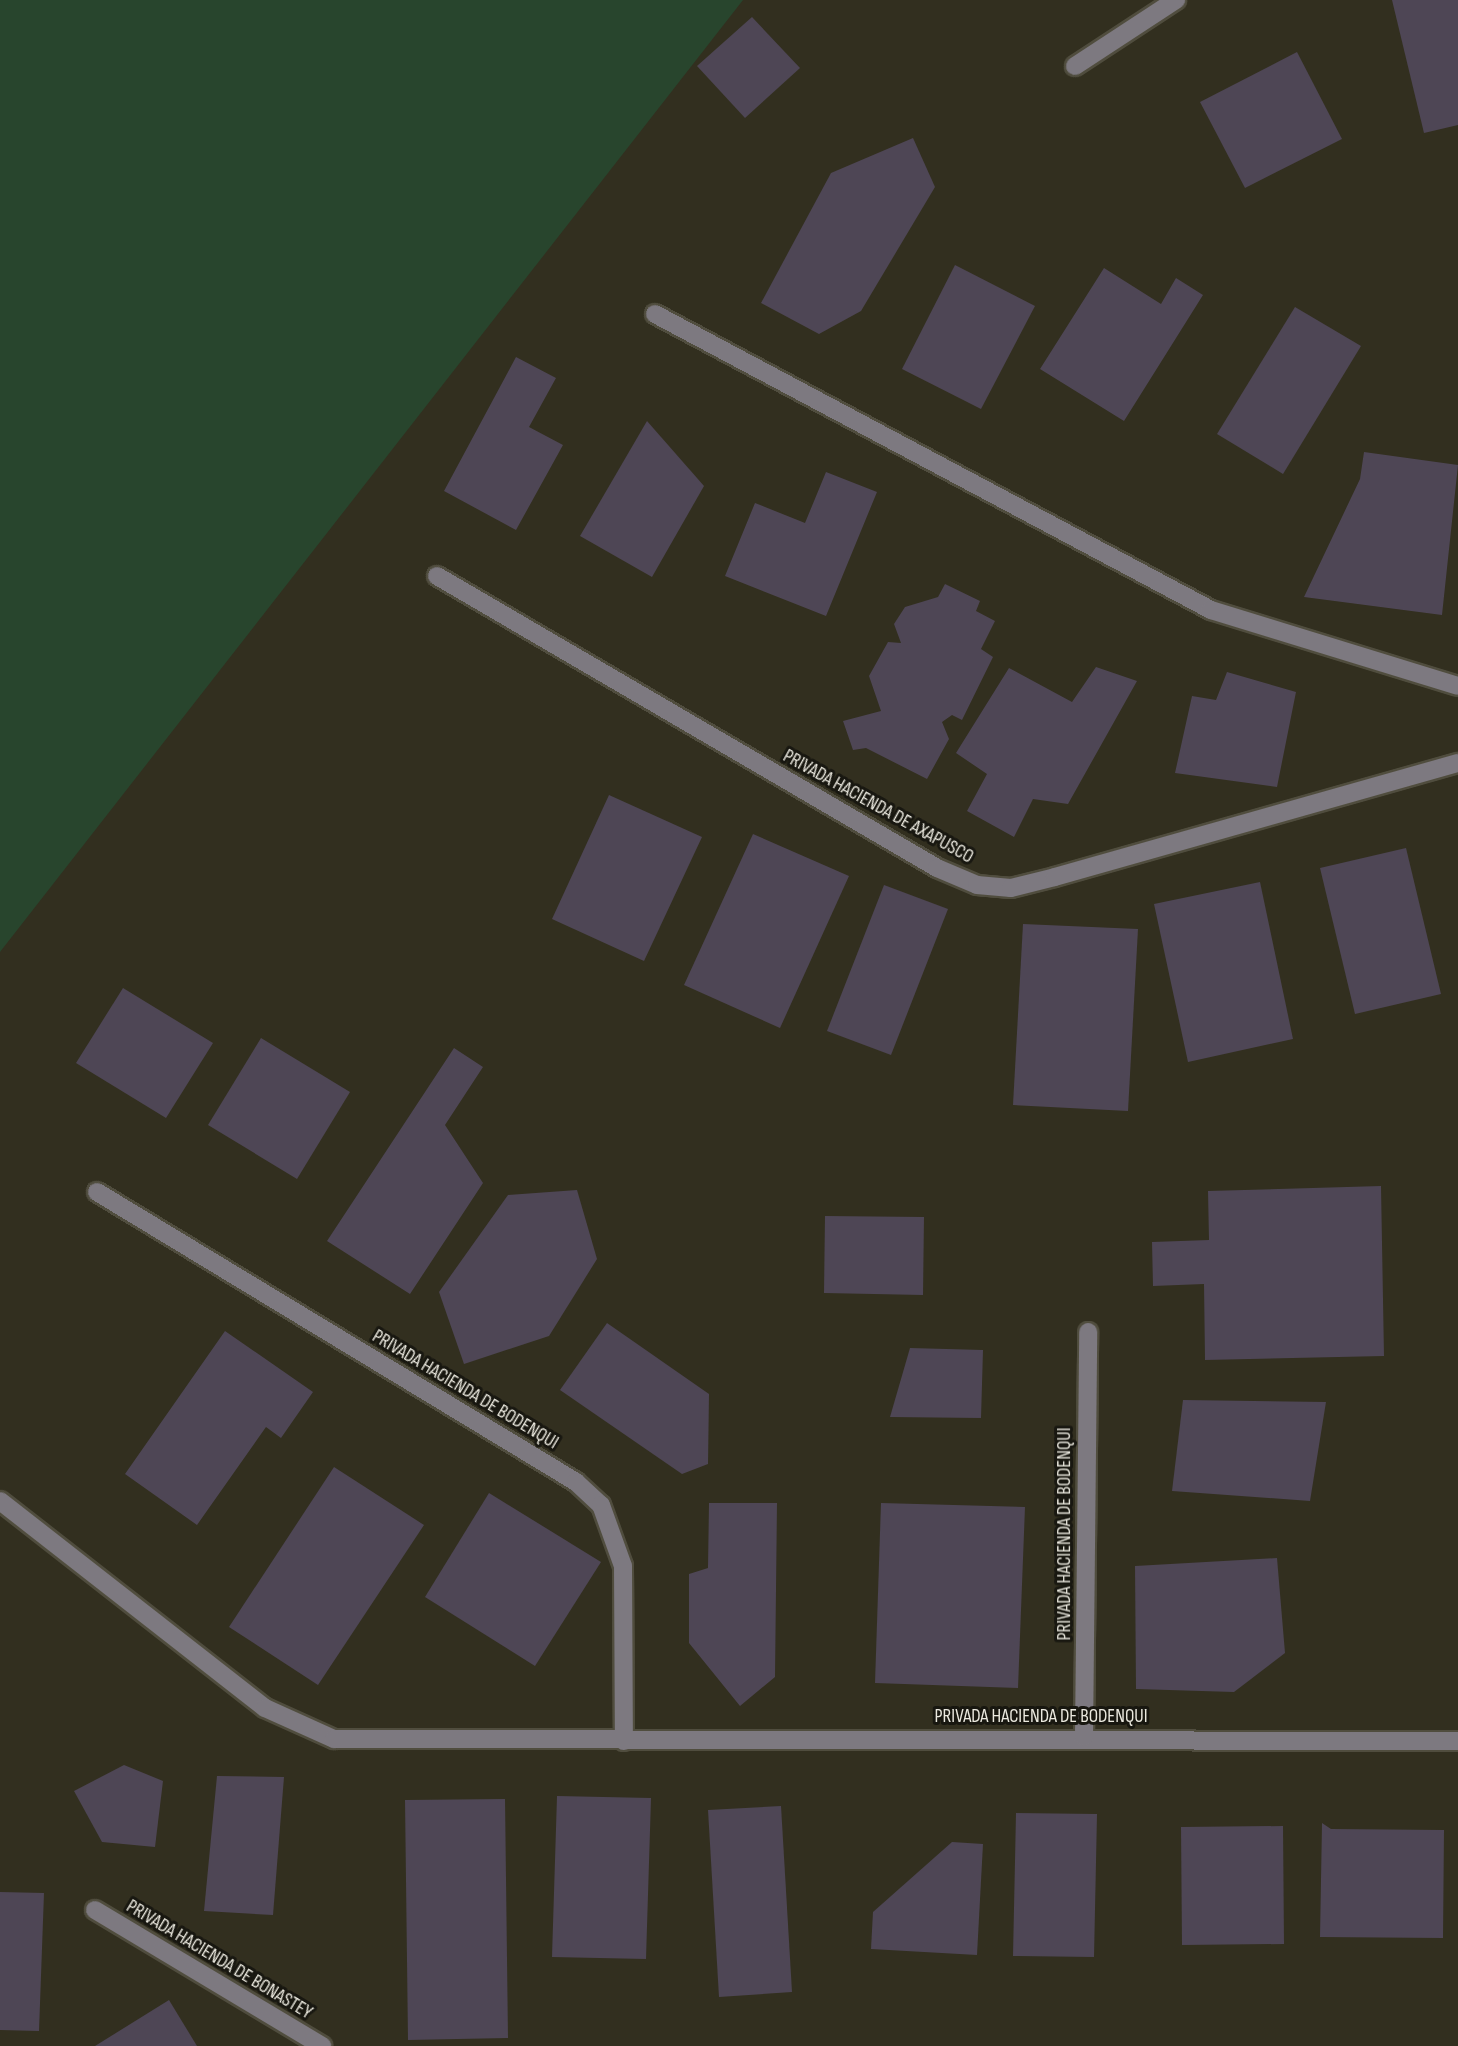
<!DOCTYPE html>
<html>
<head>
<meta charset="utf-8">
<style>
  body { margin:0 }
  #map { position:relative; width:1458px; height:2046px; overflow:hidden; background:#322f1f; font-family:"Sofia Sans Condensed",sans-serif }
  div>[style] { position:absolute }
  .green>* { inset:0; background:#28452d }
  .building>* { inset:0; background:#4e4655 }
  .roads { filter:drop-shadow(2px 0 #504d3e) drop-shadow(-2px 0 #504d3e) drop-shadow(0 2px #504d3e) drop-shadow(0 -2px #504d3e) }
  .minor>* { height:18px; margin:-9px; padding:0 9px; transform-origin:9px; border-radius:9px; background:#7d7980 }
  span { translate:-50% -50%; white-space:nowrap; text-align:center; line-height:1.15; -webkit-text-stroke:6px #181710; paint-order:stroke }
  .street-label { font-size:19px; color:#ebe9df }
</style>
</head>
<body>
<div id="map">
  <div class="green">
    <div style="clip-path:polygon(0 0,743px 0,0 952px)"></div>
  </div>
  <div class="building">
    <div style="clip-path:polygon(1392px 0,1458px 0,1458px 125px,1424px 133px)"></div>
    <div style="clip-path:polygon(752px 17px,800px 68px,745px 118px,697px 66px)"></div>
    <div style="clip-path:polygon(1297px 52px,1342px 139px,1245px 188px,1200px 102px)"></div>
    <div style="clip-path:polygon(913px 138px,935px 187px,861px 311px,819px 334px,761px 303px,831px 173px)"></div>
    <div style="clip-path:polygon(955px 265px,1035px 306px,981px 409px,902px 369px)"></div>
    <div style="clip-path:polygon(1104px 268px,1161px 304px,1176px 278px,1203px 295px,1124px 421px,1040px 369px)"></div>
    <div style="clip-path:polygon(1295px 307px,1361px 346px,1283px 474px,1217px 434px)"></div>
    <div style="clip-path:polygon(516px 357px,556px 378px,529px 427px,563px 445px,516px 530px,444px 491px)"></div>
    <div style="clip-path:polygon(647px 421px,704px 486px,652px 577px,580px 536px)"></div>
    <div style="clip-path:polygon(1364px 452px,1458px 465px,1442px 615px,1304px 597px,1360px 479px)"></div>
    <div style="clip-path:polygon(826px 472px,877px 492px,826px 616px,725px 576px,755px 503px,805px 523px)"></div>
    <div style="clip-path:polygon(945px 584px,980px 601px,976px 611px,995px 621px,981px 649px,993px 657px,962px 720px,952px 715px,942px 722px,949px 739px,927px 779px,866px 748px,853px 750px,843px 721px,881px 711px,869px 676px,888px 642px,901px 643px,894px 624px,905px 607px,938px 597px)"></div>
    <div style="clip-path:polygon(1096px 667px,1137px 681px,1068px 804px,1033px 799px,1014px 837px,967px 811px,987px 774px,956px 753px,1009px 668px,1072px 702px)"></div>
    <div style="clip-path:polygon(1227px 672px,1296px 692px,1277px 787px,1175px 773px,1192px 696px,1216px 700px)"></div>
    <div style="clip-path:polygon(609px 795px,702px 837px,644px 961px,552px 919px)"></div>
    <div style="clip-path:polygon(753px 834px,849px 876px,780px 1028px,684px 985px)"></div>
    <div style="clip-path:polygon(1406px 848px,1441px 994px,1355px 1014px,1320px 868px)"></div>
    <div style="clip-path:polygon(1260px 882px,1293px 1039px,1188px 1062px,1154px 904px)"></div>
    <div style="clip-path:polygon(884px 885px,948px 909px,891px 1055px,827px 1031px)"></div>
    <div style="clip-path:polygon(1023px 924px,1138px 929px,1128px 1111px,1013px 1105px)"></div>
    <div style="clip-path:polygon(123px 988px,213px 1043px,166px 1118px,76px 1063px)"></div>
    <div style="clip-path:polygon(261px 1038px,350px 1092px,297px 1179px,208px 1125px)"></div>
    <div style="clip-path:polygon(454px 1048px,483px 1067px,445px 1125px,483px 1183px,410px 1294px,327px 1241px)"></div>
    <div style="clip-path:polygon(1381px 1186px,1384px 1356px,1205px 1360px,1204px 1284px,1153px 1286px,1152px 1242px,1209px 1240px,1208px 1191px)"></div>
    <div style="clip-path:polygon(577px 1190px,597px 1259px,549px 1336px,464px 1364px,439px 1292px,508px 1195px)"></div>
    <div style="clip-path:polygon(825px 1216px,924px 1217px,923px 1295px,824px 1293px)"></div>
    <div style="clip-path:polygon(607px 1323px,709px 1394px,708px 1464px,682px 1474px,560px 1390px)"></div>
    <div style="clip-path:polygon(225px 1331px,313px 1392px,281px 1438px,266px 1427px,197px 1525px,125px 1474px)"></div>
    <div style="clip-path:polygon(910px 1348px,983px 1350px,981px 1418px,890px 1417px)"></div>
    <div style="clip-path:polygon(1183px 1400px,1326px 1402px,1310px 1501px,1172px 1491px)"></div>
    <div style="clip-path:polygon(334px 1467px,424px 1525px,318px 1685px,229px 1627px)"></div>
    <div style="clip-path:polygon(489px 1493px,601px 1562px,535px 1666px,425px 1597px)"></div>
    <div style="clip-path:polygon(709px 1503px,777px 1503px,775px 1677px,740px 1706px,689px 1643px,689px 1574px,708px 1568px)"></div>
    <div style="clip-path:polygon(881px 1503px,1025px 1507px,1018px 1688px,875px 1683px)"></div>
    <div style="clip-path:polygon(1277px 1558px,1285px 1653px,1234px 1692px,1136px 1689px,1135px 1566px)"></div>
    <div style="clip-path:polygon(124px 1765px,163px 1781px,155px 1847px,102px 1842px,74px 1791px)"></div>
    <div style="clip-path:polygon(217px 1776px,284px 1777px,273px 1915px,204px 1911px)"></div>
    <div style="clip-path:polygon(557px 1796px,651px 1798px,646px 1959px,552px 1957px)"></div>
    <div style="clip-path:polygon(505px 1799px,508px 2038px,408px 2040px,405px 1800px)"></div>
    <div style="clip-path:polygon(781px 1806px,792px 1992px,719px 1997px,708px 1810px)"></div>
    <div style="clip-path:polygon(1016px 1813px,1097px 1814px,1094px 1957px,1013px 1956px)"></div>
    <div style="clip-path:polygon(1322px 1823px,1331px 1829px,1444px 1830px,1443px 1938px,1320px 1937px)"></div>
    <div style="clip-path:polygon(1283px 1826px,1284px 1944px,1182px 1945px,1181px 1827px)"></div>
    <div style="clip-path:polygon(952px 1842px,983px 1844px,977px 1955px,871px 1949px,873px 1912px)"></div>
    <div style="clip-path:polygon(0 1892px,44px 1893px,39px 2031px,0 2030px)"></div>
    <div style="clip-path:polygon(169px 2000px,197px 2046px,95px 2046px)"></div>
  </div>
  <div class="roads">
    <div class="minor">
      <div style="left:1075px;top:66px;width:121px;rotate:-33.2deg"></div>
      <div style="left:655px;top:314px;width:630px;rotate:28.03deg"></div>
      <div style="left:1211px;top:610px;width:258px;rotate:17.1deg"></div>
      <div style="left:437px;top:576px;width:579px;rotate:30.28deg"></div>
      <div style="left:937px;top:868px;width:43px;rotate:23deg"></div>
      <div style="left:977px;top:885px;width:34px;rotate:5deg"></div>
      <div style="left:1011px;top:888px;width:45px;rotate:-14deg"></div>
      <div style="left:1055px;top:877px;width:419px;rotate:-15.8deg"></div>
      <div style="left:97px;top:1192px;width:560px;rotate:31.19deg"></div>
      <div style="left:576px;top:1482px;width:34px;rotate:43deg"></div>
      <div style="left:601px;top:1505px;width:65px;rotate:70.2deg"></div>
      <div style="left:623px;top:1566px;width:175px;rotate:89.7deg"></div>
      <div style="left:0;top:1501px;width:336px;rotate:38deg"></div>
      <div style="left:265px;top:1708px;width:76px;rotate:24.2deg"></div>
      <div style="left:334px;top:1739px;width:1124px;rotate:0.1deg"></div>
      <div style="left:1084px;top:1737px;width:405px;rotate:-89.4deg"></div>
      <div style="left:95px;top:1910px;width:265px;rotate:30.9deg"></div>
    </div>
  </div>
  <div class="street-label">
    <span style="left:878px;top:807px;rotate:29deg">PRIVADA HACIENDA DE AXAPUSCO</span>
    <span style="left:465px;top:1390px;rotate:31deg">PRIVADA HACIENDA DE BODENQUI</span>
    <span style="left:1065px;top:1534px;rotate:-90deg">PRIVADA HACIENDA DE BODENQUI</span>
    <span style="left:1041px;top:1717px">PRIVADA HACIENDA DE BODENQUI</span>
    <span style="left:219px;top:1960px;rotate:31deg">PRIVADA HACIENDA DE BONASTEY</span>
  </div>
</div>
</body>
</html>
